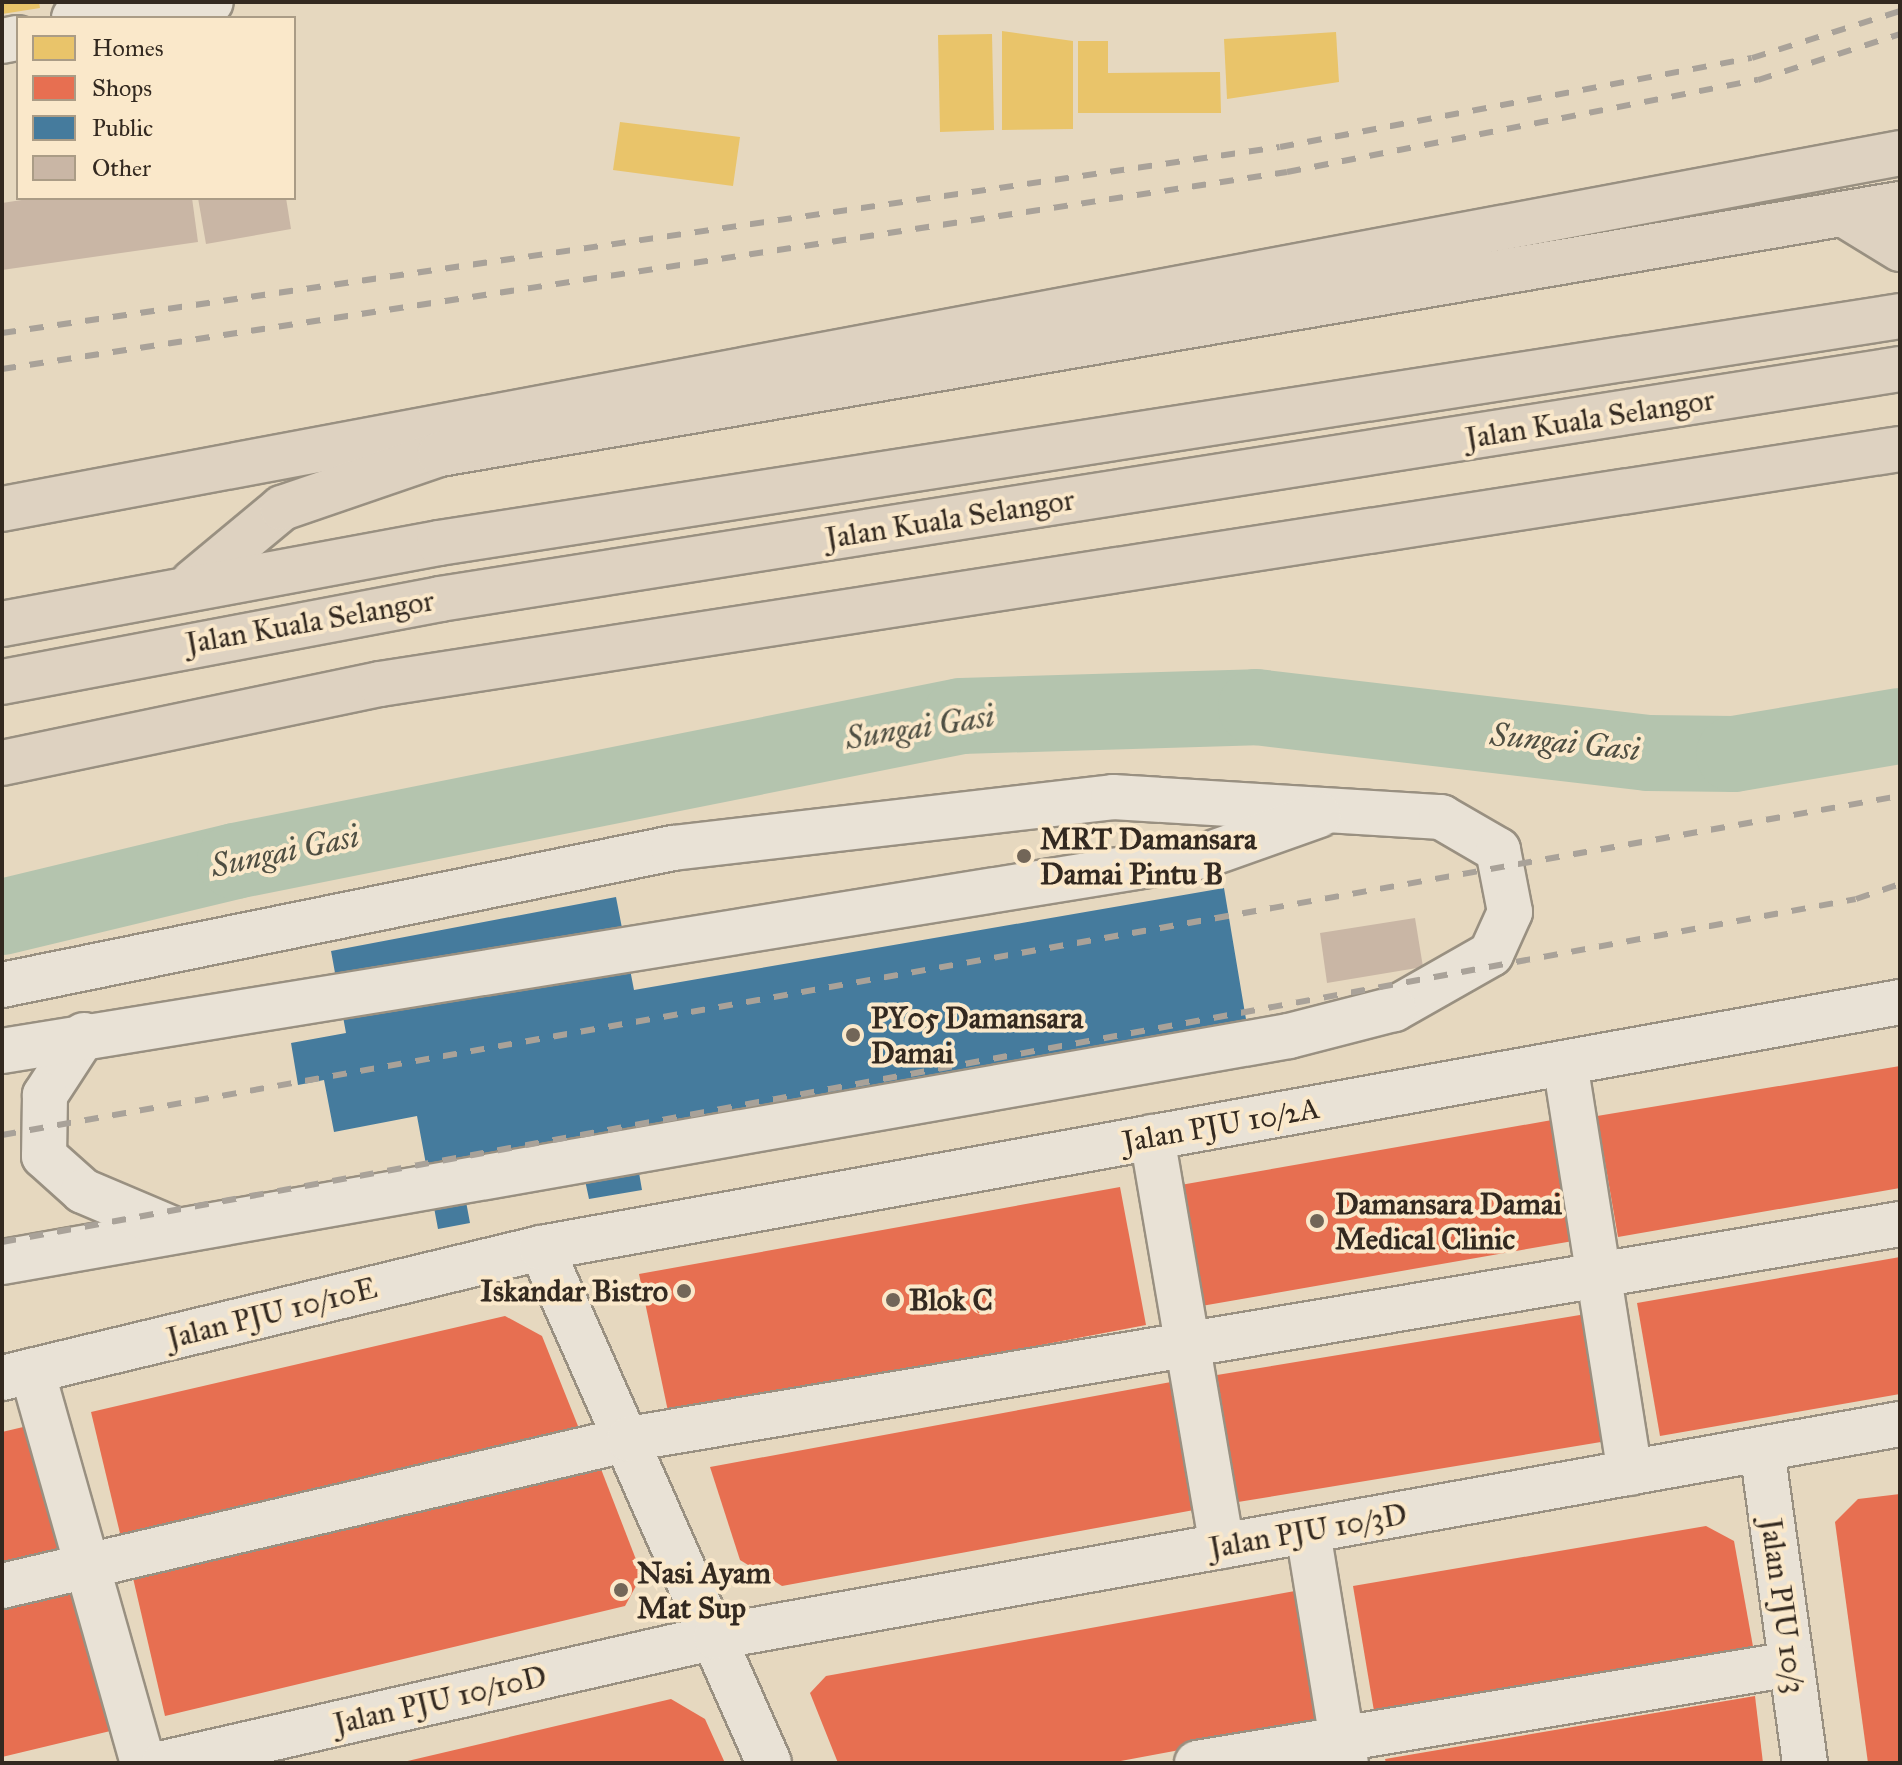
<!DOCTYPE html>
<html>
<head>
<meta charset="utf-8">
<style>
  body { margin:0 }
  #map { position:relative; width:1902px; height:1765px; overflow:hidden; background:#e6d8bf; font-family:"IM FELL Great Primer",serif }
  div>[style] { position:absolute }
  .homes>* { inset:0; background:#e9c46a }
  .shops>* { inset:0; background:#e76f51 }
  .public>* { inset:0; background:#457b9d }
  .river>* { height:76px; margin:-38px; padding:0 38px; transform-origin:38px; border-radius:38px; background:#b4c4ae }
  .building>* { inset:0; background:#c9b6a5 }
  .roads { filter:drop-shadow(2px 0 #999081) drop-shadow(-2px 0 #999081) drop-shadow(0 2px #999081) drop-shadow(0 -2px #999081) }
  .minor>* { height:44px; margin:-22px; padding:0 22px; transform-origin:22px; border-radius:22px; background:#e9e2d6 }
  .highway>* { height:44px; margin:-22px; padding:0 22px; transform-origin:22px; border-radius:22px; background:#ded2c1 }
  .rail>* { height:6px; margin-top:-3px; transform-origin:0; background:repeating-linear-gradient(90deg,#a9a299 0 14px,transparent 0 28px) }
  .dots>* { width:22px; height:22px; translate:-50% -50%; box-sizing:border-box; border:4px solid #fae8ca; border-radius:50% }
  span { translate:-50% -50%; white-space:nowrap; text-align:center; line-height:1.15; -webkit-text-stroke:8px #fae8ca; paint-order:stroke }
  .street-label { font-size:30px; color:#332920 }
  .poi-label { font-size:30px; color:#332920; font-weight:700 }
  .left { translate:0 -50%; text-align:left }
  .right { translate:-100% -50%; text-align:right }
  .water-label { font-size:32px; color:#4e4e42; font-style:italic }
  .frame { position:absolute; inset:0; border:4px solid #332920; pointer-events:none }
  .legend { position:absolute; left:16px; top:16px; width:280px; height:184px; box-sizing:border-box; background:#fae8ca; border:2px solid #aa9c86; margin:0; padding:10px 14px; list-style:none; font-size:24px; color:#332920 }
  .legend li { display:flex; align-items:center; gap:16px; height:40px }
  .legend b { width:40px; border:2px solid #aa9c86 }
</style>
</head>
<body>
<div id="map">
  <div class="homes">
    <div style="clip-path:polygon(2px 2px,39px 2px,40px 8px,2px 14px)"></div>
    <div style="clip-path:polygon(1002px 31px,1073px 41px,1073px 129px,1002px 130px)"></div>
    <div style="clip-path:polygon(1336px 32px,1339px 82px,1227px 99px,1224px 39px)"></div>
    <div style="clip-path:polygon(992px 34px,994px 130px,940px 132px,938px 35px)"></div>
    <div style="clip-path:polygon(1078px 41px,1108px 41px,1108px 73px,1220px 72px,1221px 113px,1078px 113px)"></div>
    <div style="clip-path:polygon(620px 122px,740px 137px,733px 186px,613px 170px)"></div>
  </div>
  <div class="shops">
    <div style="clip-path:polygon(1900px 1066px,1900px 1188px,1618px 1237px,1597px 1116px)"></div>
    <div style="clip-path:polygon(1552px 1120px,1573px 1241px,1190px 1308px,1169px 1187px)"></div>
    <div style="clip-path:polygon(1120px 1187px,1146px 1325px,669px 1416px,639px 1274px)"></div>
    <div style="clip-path:polygon(1900px 1257px,1900px 1394px,1660px 1436px,1637px 1303px)"></div>
    <div style="clip-path:polygon(1592px 1313px,1613px 1440px,1238px 1502px,1217px 1375px)"></div>
    <div style="clip-path:polygon(505px 1316px,542px 1336px,584px 1441px,124px 1550px,91px 1412px)"></div>
    <div style="clip-path:polygon(1171px 1382px,1194px 1510px,782px 1586px,740px 1560px,710px 1467px)"></div>
    <div style="clip-path:polygon(53px 1420px,86px 1561px,2px 1581px,2px 1432px)"></div>
    <div style="clip-path:polygon(601px 1469px,642px 1575px,625px 1606px,165px 1716px,133px 1578px)"></div>
    <div style="clip-path:polygon(1900px 1494px,1900px 1763px,1868px 1763px,1835px 1522px,1858px 1499px)"></div>
    <div style="clip-path:polygon(1706px 1526px,1734px 1541px,1754px 1652px,1375px 1717px,1353px 1586px)"></div>
    <div style="clip-path:polygon(93px 1584px,127px 1727px,2px 1757px,2px 1607px)"></div>
    <div style="clip-path:polygon(1306px 1589px,1330px 1722px,1110px 1763px,838px 1763px,810px 1693px,826px 1676px)"></div>
    <div style="clip-path:polygon(1755px 1696px,1763px 1763px,1386px 1763px,1385px 1759px)"></div>
    <div style="clip-path:polygon(671px 1699px,705px 1719px,725px 1763px,399px 1763px)"></div>
  </div>
  <div class="public">
    <div style="clip-path:polygon(1224px 888px,1252px 1055px,637px 1161px,642px 1190px,589px 1199px,583px 1171px,462px 1180px,470px 1223px,438px 1229px,417px 1116px,334px 1132px,324px 1080px,298px 1085px,291px 1043px,346px 1033px,331px 951px,616px 897px,634px 990px)"></div>
  </div>
  <div class="river">
    <div style="left:2px;top:917px;width:240px;rotate:-13.5deg"></div>
    <div style="left:235px;top:861px;width:740px;rotate:-11.29deg"></div>
    <div style="left:961px;top:716px;width:295px;rotate:-1.7deg"></div>
    <div style="left:1256px;top:707px;width:395px;rotate:6.7deg"></div>
    <div style="left:1648px;top:753px;width:86px;rotate:0.7deg"></div>
    <div style="left:1734px;top:754px;width:168px;rotate:-9.6deg"></div>
  </div>
  <div class="building">
    <div style="clip-path:polygon(35px 198px,192px 198px,198px 242px,2px 270px,2px 203px)"></div>
    <div style="clip-path:polygon(198px 198px,286px 198px,291px 229px,206px 244px)"></div>
    <div style="clip-path:polygon(1415px 918px,1423px 967px,1327px 983px,1320px 933px)"></div>
  </div>
  <div class="roads">
    <div class="minor">
      <div style="left:74px;top:18px;width:19px;rotate:-58deg"></div>
      <div style="left:115px;top:18px;width:97px;rotate:-9.5deg"></div>
      <div style="left:2px;top:41px;width:16px;rotate:-11deg"></div>
      <div style="left:2px;top:985px;width:685px;rotate:-11.54deg"></div>
      <div style="left:673px;top:848px;width:443px;rotate:-6.6deg"></div>
      <div style="left:1113px;top:797px;width:329px;rotate:3.5deg"></div>
      <div style="left:1441px;top:817px;width:66px;rotate:30.1deg"></div>
      <div style="left:1498px;top:850px;width:63px;rotate:79deg"></div>
      <div style="left:1510px;top:912px;width:46px;rotate:114.3deg"></div>
      <div style="left:1491px;top:954px;width:112px;rotate:150.4deg"></div>
      <div style="left:1394px;top:1009px;width:108px;rotate:165.6deg"></div>
      <div style="left:1289px;top:1036px;width:1307px;rotate:170.04deg"></div>
      <div style="left:84px;top:1035px;width:72px;rotate:123deg"></div>
      <div style="left:45px;top:1095px;width:61px;rotate:90.9deg"></div>
      <div style="left:44px;top:1156px;width:52px;rotate:41.9deg"></div>
      <div style="left:83px;top:1191px;width:100px;rotate:23deg"></div>
      <div style="left:2px;top:1051px;width:1218px;rotate:-9.21deg"></div>
      <div style="left:1204px;top:856px;width:122px;rotate:-19.6deg"></div>
      <div style="left:1565px;top:1063px;width:415px;rotate:81deg"></div>
      <div style="left:1152px;top:1137px;width:415px;rotate:80.3deg"></div>
      <div style="left:541px;top:1248px;width:563px;rotate:66.12deg"></div>
      <div style="left:32px;top:1371px;width:407px;rotate:74.2deg"></div>
      <div style="left:2px;top:1378px;width:554px;rotate:-13.56deg"></div>
      <div style="left:541px;top:1248px;width:1381px;rotate:-10.26deg"></div>
      <div style="left:1762px;top:1449px;width:317px;rotate:82.2deg"></div>
      <div style="left:1308px;top:1532px;width:234px;rotate:80.7deg"></div>
      <div style="left:2px;top:1586px;width:644px;rotate:-13.19deg"></div>
      <div style="left:629px;top:1439px;width:1289px;rotate:-9.6deg"></div>
      <div style="left:164px;top:1763px;width:566px;rotate:-12.86deg"></div>
      <div style="left:716px;top:1637px;width:1203px;rotate:-10.2deg"></div>
      <div style="left:1197px;top:1763px;width:602px;rotate:-9.46deg"></div>
    </div>
    <div class="highway">
      <div style="left:1843px;top:214px;width:67px;rotate:31.6deg"></div>
      <div style="left:2px;top:509px;width:1931px;rotate:-10.62deg"></div>
      <div style="left:193px;top:582px;width:116px;rotate:-39.7deg"></div>
      <div style="left:282px;top:508px;width:167px;rotate:-18.9deg"></div>
      <div style="left:440px;top:454px;width:1481px;rotate:-9.72deg"></div>
      <div style="left:2px;top:624px;width:444px;rotate:-10.5deg"></div>
      <div style="left:439px;top:543px;width:1479px;rotate:-8.83deg"></div>
      <div style="left:2px;top:682px;width:446px;rotate:-10.7deg"></div>
      <div style="left:440px;top:599px;width:1478px;rotate:-8.95deg"></div>
      <div style="left:2px;top:763px;width:386px;rotate:-11.8deg"></div>
      <div style="left:380px;top:684px;width:1538px;rotate:-8.79deg"></div>
    </div>
  </div>
  <div class="rail">
    <div style="left:2px;top:333px;width:1291px;rotate:-8.28deg"></div>
    <div style="left:1280px;top:147px;width:480px;rotate:-10.7deg"></div>
    <div style="left:1752px;top:58px;width:155px;rotate:-17.6deg"></div>
    <div style="left:2px;top:369px;width:1300px;rotate:-8.72deg"></div>
    <div style="left:1287px;top:172px;width:480px;rotate:-11.1deg"></div>
    <div style="left:1758px;top:80px;width:149px;rotate:-17.9deg"></div>
    <div style="left:2px;top:1135px;width:1928px;rotate:-10.13deg"></div>
    <div style="left:2px;top:1242px;width:1885px;rotate:-10.48deg"></div>
    <div style="left:1856px;top:899px;width:46px;rotate:-18.8deg"></div>
  </div>
  <div class="dots">
    <div style="left:1024px;top:856px;background:#726658"></div>
    <div style="left:853px;top:1035px;background:#726658"></div>
    <div style="left:1317px;top:1221px;background:#726658"></div>
    <div style="left:684px;top:1291px;background:#726658"></div>
    <div style="left:893px;top:1300px;background:#726658"></div>
    <div style="left:621px;top:1590px;background:#726658"></div>
  </div>
  <div class="street-label">
    <span style="left:1590px;top:419px;rotate:-9deg">Jalan Kuala Selangor</span>
    <span style="left:950px;top:519px;rotate:-9deg">Jalan Kuala Selangor</span>
    <span style="left:310px;top:622px;rotate:-10deg">Jalan Kuala Selangor</span>
    <span style="left:1221px;top:1125px;rotate:-10deg">Jalan PJU 10/2A</span>
    <span style="left:272px;top:1313px;rotate:-14deg">Jalan PJU 10/10E</span>
    <span style="left:1308px;top:1531px;rotate:-10deg">Jalan PJU 10/3D</span>
    <span style="left:1783px;top:1606px;rotate:82deg">Jalan PJU 10/3</span>
    <span style="left:440px;top:1700px;rotate:-13deg">Jalan PJU 10/10D</span>
  </div>
  <div class="poi-label">
    <span class="left" style="left:1040px;top:856px">MRT Damansara<br>Damai Pintu B</span>
    <span class="left" style="left:871px;top:1035px">PY05 Damansara<br>Damai</span>
    <span class="left" style="left:1335px;top:1221px">Damansara Damai<br>Medical Clinic</span>
    <span class="right" style="left:668px;top:1291px">Iskandar Bistro</span>
    <span class="left" style="left:909px;top:1300px">Blok C</span>
    <span class="left" style="left:637px;top:1590px">Nasi Ayam<br>Mat Sup</span>
  </div>
  <div class="water-label">
    <span style="left:920px;top:728px;rotate:-9deg">Sungai Gasi</span>
    <span style="left:1565px;top:743px;rotate:6deg">Sungai Gasi</span>
    <span style="left:285px;top:852px;rotate:-12deg">Sungai Gasi</span>
  </div>
  <div class="frame"></div>
  <ul class="legend">
  <li><b style="height:22px;background:#e9c46a"></b>Homes</li>
  <li><b style="height:22px;background:#e76f51"></b>Shops</li>
  <li><b style="height:22px;background:#457b9d"></b>Public</li>
  <li><b style="height:22px;background:#c9b6a5"></b>Other</li>
  </ul>
</div>
</body>
</html>
